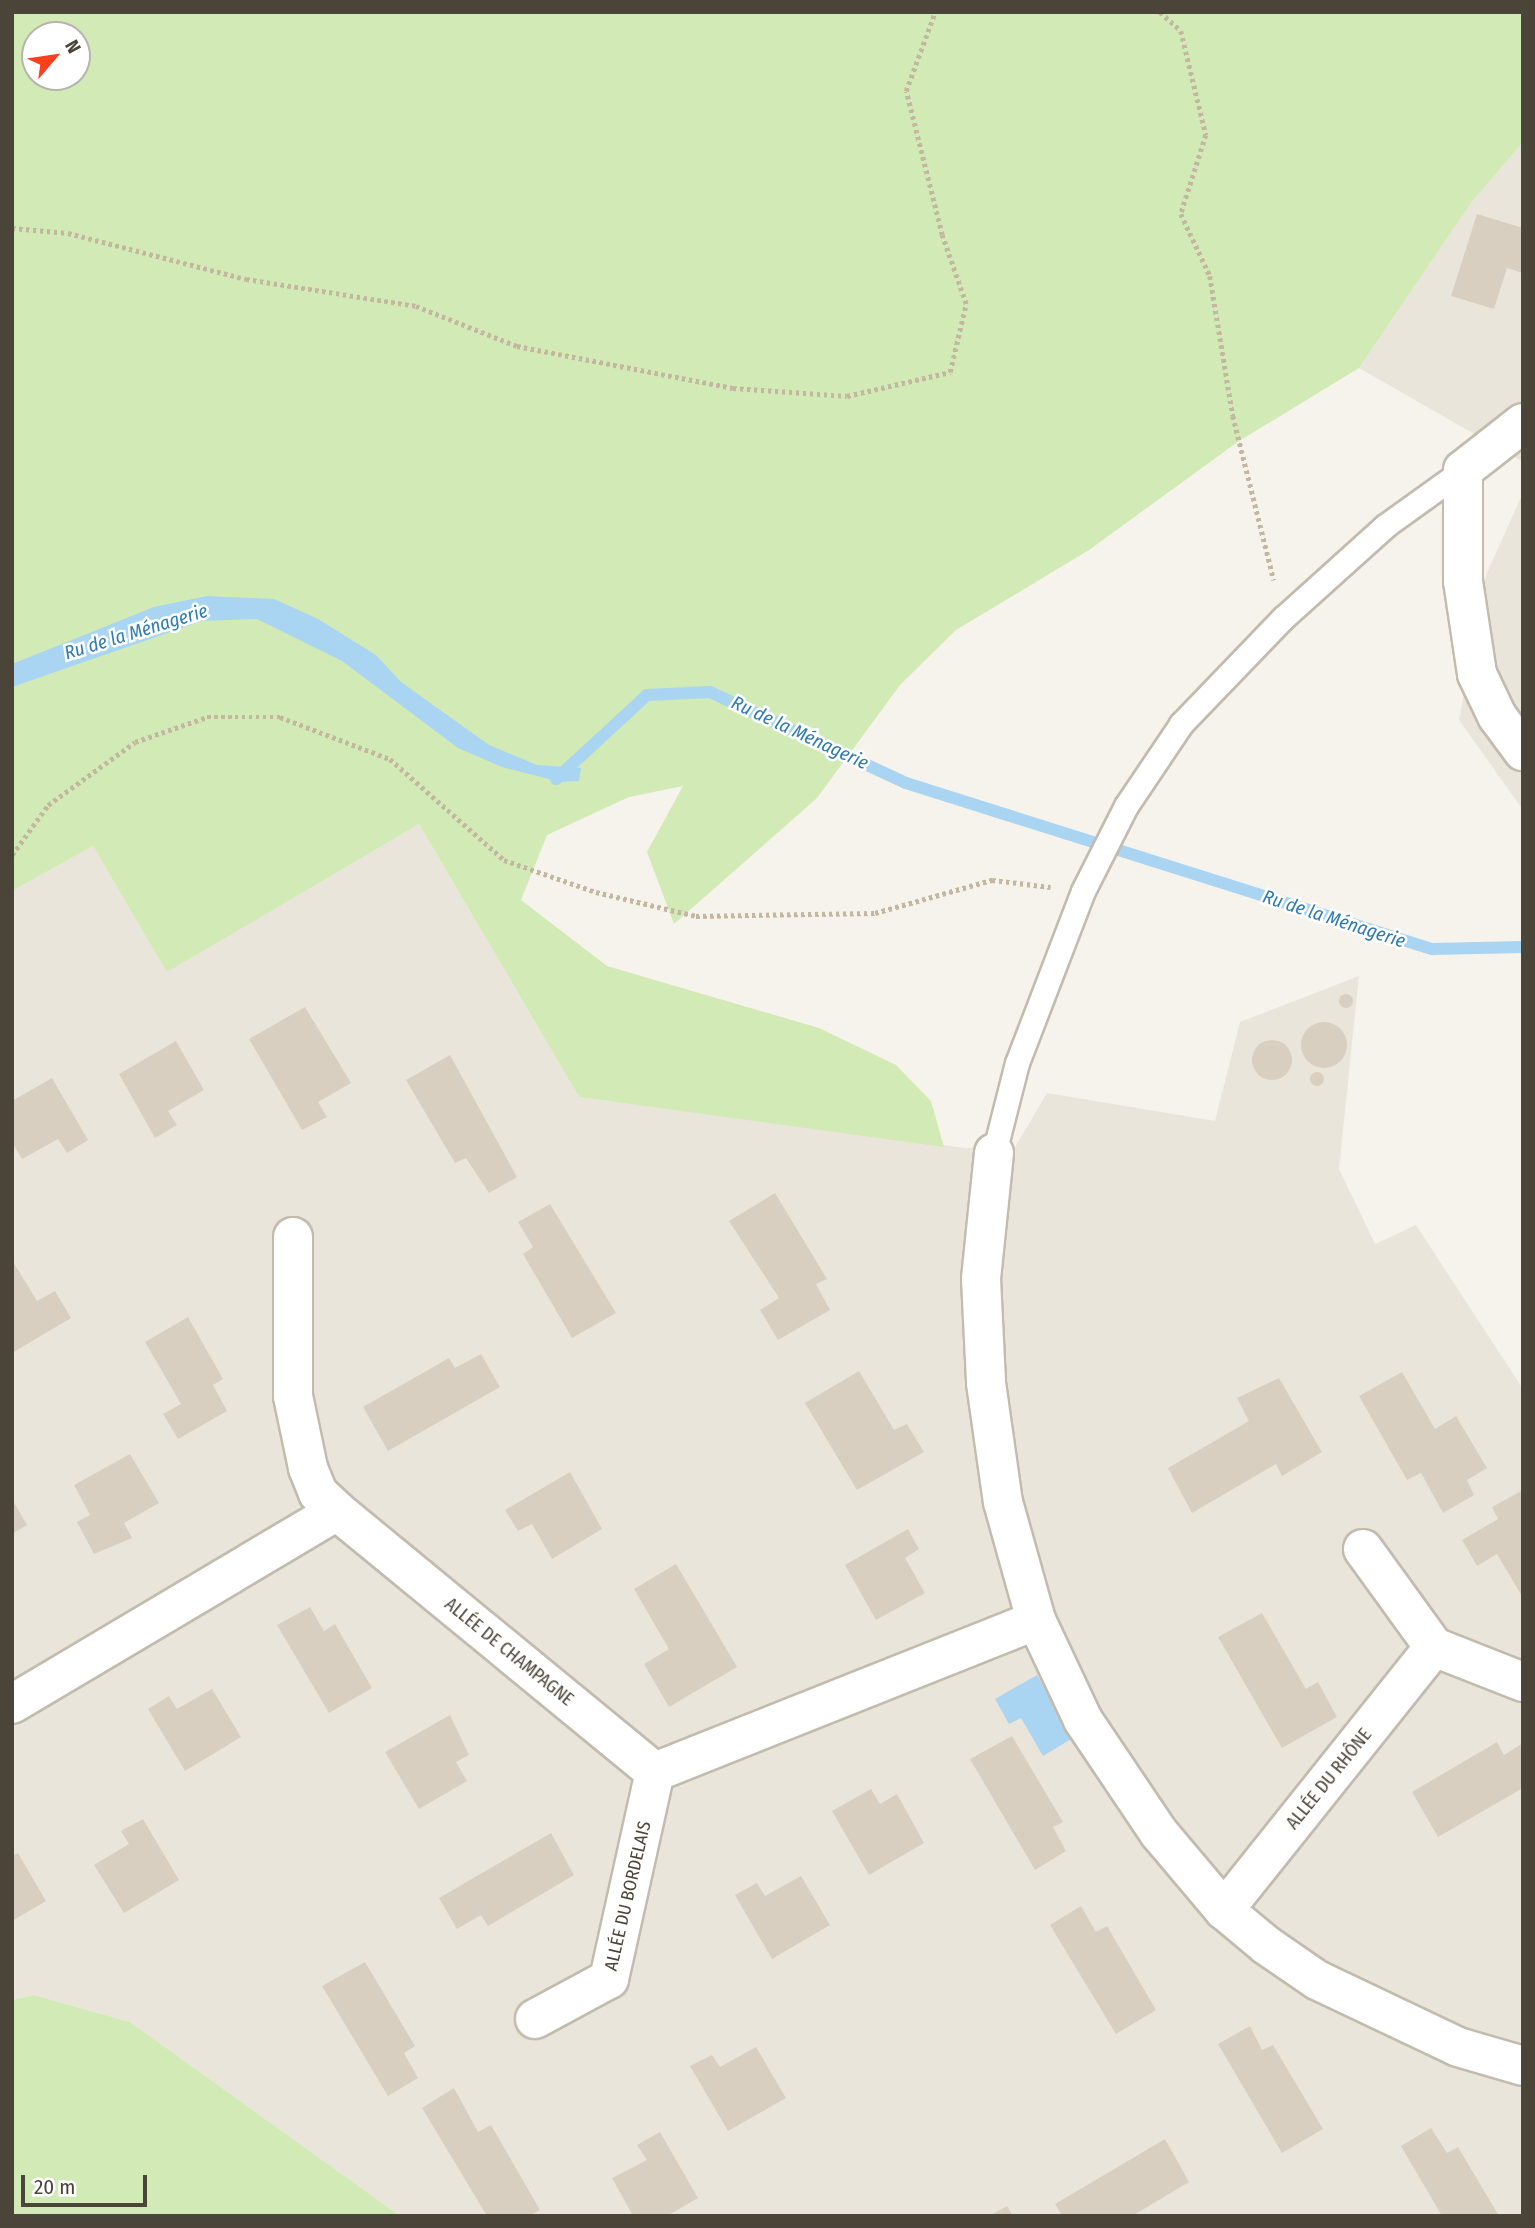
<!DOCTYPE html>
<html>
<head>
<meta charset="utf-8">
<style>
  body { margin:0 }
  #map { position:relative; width:1535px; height:2228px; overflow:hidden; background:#f6f3ec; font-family:"Fira Sans Condensed",sans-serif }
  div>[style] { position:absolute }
  .residential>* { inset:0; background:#eae5da }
  .green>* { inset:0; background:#d2eab5 }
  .water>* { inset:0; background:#a9d4f2 }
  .stream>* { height:12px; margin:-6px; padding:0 6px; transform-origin:6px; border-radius:6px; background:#a9d4f2 }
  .building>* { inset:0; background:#d8cfc1 }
  .round { border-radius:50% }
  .path>* { height:4.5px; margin-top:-2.25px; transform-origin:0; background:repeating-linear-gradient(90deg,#c4b79f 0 3.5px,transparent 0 7px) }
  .roads { filter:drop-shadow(2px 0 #c2bbae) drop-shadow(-2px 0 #c2bbae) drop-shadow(0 2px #c2bbae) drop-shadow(0 -2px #c2bbae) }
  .lane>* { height:23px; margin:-11.5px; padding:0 11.5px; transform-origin:11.5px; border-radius:11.5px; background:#fff }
  .street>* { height:38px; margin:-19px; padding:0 19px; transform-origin:19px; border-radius:19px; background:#fff }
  span { translate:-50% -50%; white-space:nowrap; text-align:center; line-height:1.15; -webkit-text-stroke:5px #fff; paint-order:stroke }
  .street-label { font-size:18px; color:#4b4439 }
  .water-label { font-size:19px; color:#2e7ab2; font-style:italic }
  .frame { position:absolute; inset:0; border:14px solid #4b4439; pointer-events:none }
  .north { position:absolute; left:21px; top:21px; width:70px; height:70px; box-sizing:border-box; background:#fff; border:2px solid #b7b4b0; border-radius:50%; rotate:61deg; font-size:19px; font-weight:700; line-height:28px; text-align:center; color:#4b4439 }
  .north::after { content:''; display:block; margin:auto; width:24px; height:32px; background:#fc3f1d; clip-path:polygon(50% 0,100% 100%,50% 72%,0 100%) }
  .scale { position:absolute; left:21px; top:2175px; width:126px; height:32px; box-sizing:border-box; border:4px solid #4b4439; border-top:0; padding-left:9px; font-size:21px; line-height:24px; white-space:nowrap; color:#4b4439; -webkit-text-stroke:5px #fff; paint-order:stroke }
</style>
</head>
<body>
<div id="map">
  <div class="residential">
    <div style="clip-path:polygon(1523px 142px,1523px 462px,1359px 368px,1471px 203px)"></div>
    <div style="clip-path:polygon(1523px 493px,1523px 810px,1459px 720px,1486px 575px)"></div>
    <div style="clip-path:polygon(419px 824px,579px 1097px,965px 1148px,1014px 1149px,1047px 1093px,1215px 1121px,1240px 1022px,1359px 976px,1339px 1169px,1375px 1244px,1416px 1225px,1523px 1389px,1523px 2216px,400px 2216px,130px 2022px,34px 1995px,12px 2000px,12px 891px,93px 846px,167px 971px)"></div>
  </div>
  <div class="green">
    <div style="clip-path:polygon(evenodd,12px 12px,1523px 12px,1523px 142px,1471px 203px,1359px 368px,1239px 441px,1089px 550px,956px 630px,900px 685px,817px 798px,674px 924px,647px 852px,683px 786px,629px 797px,547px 835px,521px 900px,607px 966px,819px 1028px,896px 1065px,931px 1101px,944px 1147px,579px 1097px,419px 824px,167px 972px,93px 846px,12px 891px,12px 12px,35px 35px,77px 35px,77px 77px,35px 77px,35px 35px)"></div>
    <div style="clip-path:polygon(34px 1995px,130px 2022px,400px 2216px,12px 2216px,12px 2000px)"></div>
  </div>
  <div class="water">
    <div style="clip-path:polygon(207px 596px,274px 599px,318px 619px,376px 655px,401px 682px,489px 745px,537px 765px,581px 768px,579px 781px,560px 782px,502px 767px,458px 748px,342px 661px,257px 619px,202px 621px,12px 687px,12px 664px,154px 607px)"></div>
    <div style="clip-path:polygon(1037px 1675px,1073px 1738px,1043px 1756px,1021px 1718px,1009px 1724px,995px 1699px)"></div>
  </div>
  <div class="stream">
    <div style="left:556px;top:779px;width:124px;rotate:-42.7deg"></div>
    <div style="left:647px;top:695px;width:63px;rotate:-2.7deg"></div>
    <div style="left:710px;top:692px;width:216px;rotate:24.9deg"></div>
    <div style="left:906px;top:783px;width:552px;rotate:17.52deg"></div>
    <div style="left:1432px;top:949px;width:91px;rotate:-1.3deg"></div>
  </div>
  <div class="building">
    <div style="clip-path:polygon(1477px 214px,1523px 228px,1523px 273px,1507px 268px,1494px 309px,1451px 296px)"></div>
    <div class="round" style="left:1339px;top:994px;width:14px;height:14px"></div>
    <div style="clip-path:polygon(305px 1007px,351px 1083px,318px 1102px,327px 1117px,302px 1130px,249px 1039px)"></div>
    <div class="round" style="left:1301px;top:1022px;width:46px;height:46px"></div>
    <div class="round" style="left:1252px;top:1040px;width:40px;height:40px"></div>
    <div style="clip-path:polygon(176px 1041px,204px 1090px,168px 1111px,177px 1125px,155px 1138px,119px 1074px)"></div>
    <div style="clip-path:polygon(450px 1055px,517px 1177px,489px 1193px,466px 1158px,455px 1163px,406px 1080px)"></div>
    <div class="round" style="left:1310px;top:1072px;width:14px;height:14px"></div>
    <div style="clip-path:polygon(52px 1078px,88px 1140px,67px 1153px,58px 1139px,22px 1159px,12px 1142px,12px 1101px)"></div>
    <div style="clip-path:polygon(775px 1193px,827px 1279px,816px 1284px,830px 1310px,778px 1340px,760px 1310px,779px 1298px,729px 1221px)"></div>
    <div style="clip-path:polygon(550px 1204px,616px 1313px,572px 1338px,523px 1254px,533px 1247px,518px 1222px)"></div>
    <div style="clip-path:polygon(12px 1260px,37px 1301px,55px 1291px,71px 1318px,12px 1353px)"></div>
    <div style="clip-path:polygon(188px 1317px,223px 1379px,213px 1385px,227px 1411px,178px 1439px,163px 1414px,181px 1404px,145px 1342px)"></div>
    <div style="clip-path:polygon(481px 1354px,500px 1387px,388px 1451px,363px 1407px,449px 1358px,455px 1368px)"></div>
    <div style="clip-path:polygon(859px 1371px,894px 1430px,907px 1424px,924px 1452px,857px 1490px,805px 1403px)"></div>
    <div style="clip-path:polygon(1402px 1372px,1435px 1429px,1456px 1416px,1487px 1468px,1467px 1480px,1474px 1495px,1443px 1513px,1421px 1473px,1407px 1480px,1359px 1396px)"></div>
    <div style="clip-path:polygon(1279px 1378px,1322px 1452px,1282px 1476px,1276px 1464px,1192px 1513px,1168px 1468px,1249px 1421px,1237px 1398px)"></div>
    <div style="clip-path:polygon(130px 1454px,159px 1503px,124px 1523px,132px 1538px,94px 1554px,77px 1522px,90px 1515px,74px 1485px)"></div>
    <div style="clip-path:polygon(570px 1472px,602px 1529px,552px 1559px,532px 1524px,518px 1531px,505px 1510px)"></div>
    <div style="clip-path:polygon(1523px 1490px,1523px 1598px,1497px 1554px,1477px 1566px,1462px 1540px,1498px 1519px,1492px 1507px)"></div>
    <div style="clip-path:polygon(12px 1499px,27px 1525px,12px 1534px)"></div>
    <div style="clip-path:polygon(908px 1529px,919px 1549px,905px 1558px,925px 1593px,876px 1620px,845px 1565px)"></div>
    <div style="clip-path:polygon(676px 1564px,737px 1667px,669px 1707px,644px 1664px,669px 1649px,634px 1589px)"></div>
    <div style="clip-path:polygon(310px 1607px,324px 1631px,335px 1624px,372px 1688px,329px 1713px,277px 1625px)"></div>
    <div style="clip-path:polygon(1262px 1613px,1306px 1689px,1318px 1682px,1337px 1717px,1282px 1748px,1218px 1637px)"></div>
    <div style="clip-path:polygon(212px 1689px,241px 1737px,185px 1771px,148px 1709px,169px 1696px,177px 1709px)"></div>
    <div style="clip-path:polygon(450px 1715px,469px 1755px,456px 1762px,467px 1781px,419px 1809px,385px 1752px)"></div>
    <div style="clip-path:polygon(1012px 1736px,1063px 1822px,1053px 1827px,1066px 1851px,1035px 1870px,970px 1759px)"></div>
    <div style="clip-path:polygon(1497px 1742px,1504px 1755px,1523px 1743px,1523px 1788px,1438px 1837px,1412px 1792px)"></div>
    <div style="clip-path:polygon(871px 1789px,880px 1804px,897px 1794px,924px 1843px,869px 1875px,832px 1811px)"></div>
    <div style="clip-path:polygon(143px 1819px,179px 1880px,124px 1913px,94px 1865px,129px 1844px,121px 1831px)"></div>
    <div style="clip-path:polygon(551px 1833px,574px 1875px,488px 1926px,481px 1915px,457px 1929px,439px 1898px)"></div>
    <div style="clip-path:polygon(18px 1853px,46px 1901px,12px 1921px,12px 1856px)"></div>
    <div style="clip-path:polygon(801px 1876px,830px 1925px,772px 1959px,735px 1895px,757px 1883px,765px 1896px)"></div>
    <div style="clip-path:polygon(1081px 1906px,1096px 1932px,1107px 1926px,1156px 2010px,1116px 2034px,1050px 1925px)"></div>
    <div style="clip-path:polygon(365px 1962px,415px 2046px,404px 2053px,418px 2078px,388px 2096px,322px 1986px)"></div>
    <div style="clip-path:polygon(1250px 2026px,1262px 2050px,1273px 2045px,1323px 2129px,1282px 2153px,1218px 2044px)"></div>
    <div style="clip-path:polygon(756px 2047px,786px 2098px,728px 2131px,690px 2066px,712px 2055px,720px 2067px)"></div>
    <div style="clip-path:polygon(454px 2088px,478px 2132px,491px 2125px,540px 2210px,530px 2216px,487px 2216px,422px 2108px)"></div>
    <div style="clip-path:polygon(1431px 2128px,1447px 2153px,1458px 2147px,1499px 2216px,1442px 2216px,1401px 2146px)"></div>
    <div style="clip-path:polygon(660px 2132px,698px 2198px,667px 2216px,633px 2216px,612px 2178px,647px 2160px,637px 2145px)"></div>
    <div style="clip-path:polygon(1165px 2139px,1189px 2182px,1132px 2216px,1062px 2216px,1055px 2204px)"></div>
    <div style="clip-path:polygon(1007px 2206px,1013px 2216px,989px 2216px)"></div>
  </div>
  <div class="path">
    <div style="left:1160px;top:12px;width:28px;rotate:42deg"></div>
    <div style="left:1181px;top:31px;width:107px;rotate:76.5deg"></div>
    <div style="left:1206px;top:135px;width:83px;rotate:107.6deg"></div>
    <div style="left:1181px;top:214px;width:68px;rotate:64.9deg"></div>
    <div style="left:1210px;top:276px;width:142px;rotate:80.7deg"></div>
    <div style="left:1233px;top:416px;width:169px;rotate:76deg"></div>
    <div style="left:12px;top:228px;width:56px;rotate:5.1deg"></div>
    <div style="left:68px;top:233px;width:184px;rotate:14.5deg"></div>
    <div style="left:246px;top:279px;width:172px;rotate:9deg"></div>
    <div style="left:416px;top:306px;width:109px;rotate:21.6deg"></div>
    <div style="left:517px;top:346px;width:220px;rotate:11deg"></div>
    <div style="left:733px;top:388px;width:114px;rotate:4deg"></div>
    <div style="left:847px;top:396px;width:106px;rotate:-13.1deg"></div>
    <div style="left:950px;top:372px;width:70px;rotate:-76.8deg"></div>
    <div style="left:966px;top:304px;width:73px;rotate:-109.2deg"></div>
    <div style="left:942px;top:235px;width:148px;rotate:-104deg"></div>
    <div style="left:906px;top:91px;width:84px;rotate:-69.8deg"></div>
    <div style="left:12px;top:855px;width:62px;rotate:-54.2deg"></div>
    <div style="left:48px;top:805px;width:107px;rotate:-35.9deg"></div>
    <div style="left:135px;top:742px;width:76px;rotate:-19.1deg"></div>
    <div style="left:207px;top:717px;width:73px"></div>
    <div style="left:280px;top:717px;width:118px;rotate:20.9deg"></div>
    <div style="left:390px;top:759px;width:152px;rotate:41.5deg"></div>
    <div style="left:504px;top:860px;width:97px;rotate:19.2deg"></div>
    <div style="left:596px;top:892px;width:103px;rotate:13.5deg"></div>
    <div style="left:696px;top:916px;width:179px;rotate:-1deg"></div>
    <div style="left:875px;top:913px;width:122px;rotate:-15.8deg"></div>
    <div style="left:992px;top:880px;width:59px;rotate:6.8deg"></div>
  </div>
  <div class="roads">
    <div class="lane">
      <div style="left:994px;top:1153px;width:93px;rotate:-75.7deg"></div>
      <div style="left:1017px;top:1063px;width:184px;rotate:-69deg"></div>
      <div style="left:1083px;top:891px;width:95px;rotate:-63.2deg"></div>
      <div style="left:1126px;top:806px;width:99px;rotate:-56.1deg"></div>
      <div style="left:1181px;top:724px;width:147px;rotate:-46.1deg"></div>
      <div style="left:1283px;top:618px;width:137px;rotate:-42deg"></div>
      <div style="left:1385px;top:526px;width:96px;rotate:-35.7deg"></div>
    </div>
    <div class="street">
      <div style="left:1523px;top:423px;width:76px;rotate:141.9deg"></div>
      <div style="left:1463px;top:470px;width:111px;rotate:90deg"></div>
      <div style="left:1463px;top:581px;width:94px;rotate:81.4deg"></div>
      <div style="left:1477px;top:674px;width:47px;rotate:64.5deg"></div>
      <div style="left:1497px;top:716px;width:44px;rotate:53.4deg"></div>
      <div style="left:994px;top:1153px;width:127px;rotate:95.9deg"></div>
      <div style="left:981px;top:1279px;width:104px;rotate:87.2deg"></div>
      <div style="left:986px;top:1383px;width:120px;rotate:81.9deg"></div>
      <div style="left:1003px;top:1502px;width:123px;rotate:74.4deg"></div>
      <div style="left:1036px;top:1620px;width:110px;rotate:64.8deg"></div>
      <div style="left:1083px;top:1720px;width:136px;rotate:56.1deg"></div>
      <div style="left:1159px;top:1833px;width:101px;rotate:49.8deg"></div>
      <div style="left:1224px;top:1910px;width:55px;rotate:39.8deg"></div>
      <div style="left:1266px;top:1945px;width:62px;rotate:34.5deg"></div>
      <div style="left:1317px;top:1980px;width:156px;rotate:25.4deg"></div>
      <div style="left:1458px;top:2047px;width:68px;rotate:16.3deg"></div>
      <div style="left:293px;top:1237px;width:159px;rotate:90deg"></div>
      <div style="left:293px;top:1396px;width:74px;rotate:78.2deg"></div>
      <div style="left:308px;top:1468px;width:27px;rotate:68deg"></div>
      <div style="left:318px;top:1493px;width:26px;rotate:43deg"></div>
      <div style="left:1363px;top:1549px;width:121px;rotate:54.1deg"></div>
      <div style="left:1434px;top:1647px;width:96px;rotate:21.5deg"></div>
      <div style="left:12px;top:1704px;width:378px;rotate:-30.7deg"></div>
      <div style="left:337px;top:1511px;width:411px;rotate:39.4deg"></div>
      <div style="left:655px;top:1772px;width:410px;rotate:-21.7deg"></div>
      <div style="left:1224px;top:1910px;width:337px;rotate:-51.4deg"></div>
      <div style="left:535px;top:2019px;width:84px;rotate:-28.4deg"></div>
      <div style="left:609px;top:1979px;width:212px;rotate:-77.5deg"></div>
    </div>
  </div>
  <div class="street-label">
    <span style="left:509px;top:1652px;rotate:39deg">ALLÉE DE CHAMPAGNE</span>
    <span style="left:1329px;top:1779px;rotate:-51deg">ALLÉE DU RHÔNE</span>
    <span style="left:628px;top:1896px;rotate:-77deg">ALLÉE DU BORDELAIS</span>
  </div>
  <div class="water-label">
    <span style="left:136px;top:632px;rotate:-17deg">Ru de la Ménagerie</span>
    <span style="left:800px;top:733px;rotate:25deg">Ru de la Ménagerie</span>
    <span style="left:1334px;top:919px;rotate:18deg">Ru de la Ménagerie</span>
  </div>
  <div class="frame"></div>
  <div class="north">N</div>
  <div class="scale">20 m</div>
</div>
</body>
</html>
